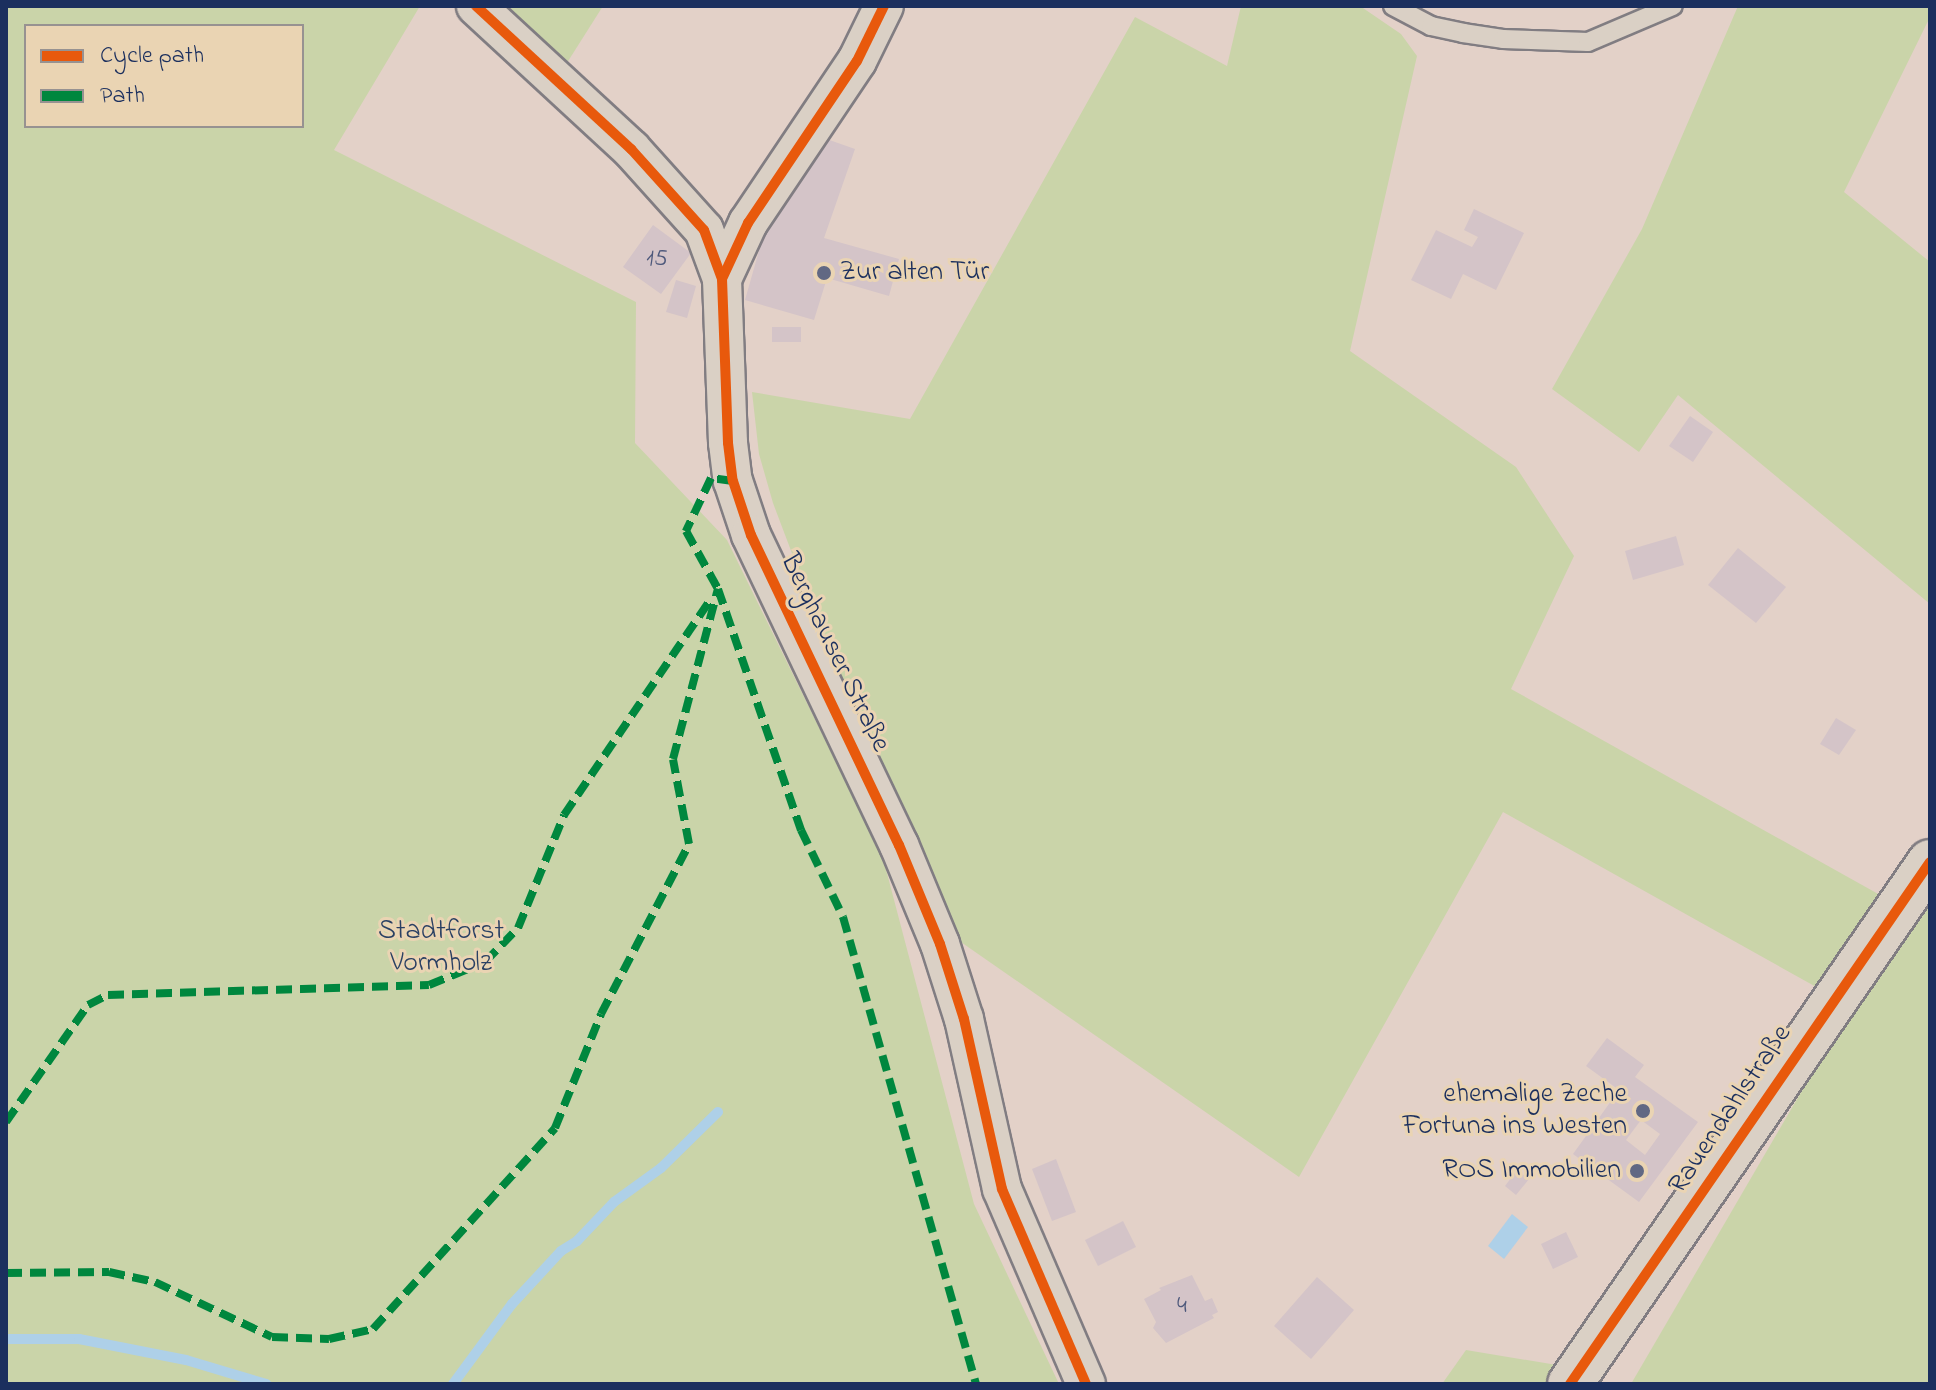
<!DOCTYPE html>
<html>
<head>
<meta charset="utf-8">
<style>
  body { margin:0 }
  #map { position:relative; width:1936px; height:1390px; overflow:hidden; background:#e3d1c8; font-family:"Indie Flower",sans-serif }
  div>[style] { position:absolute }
  .green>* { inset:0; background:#cad4a9 }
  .water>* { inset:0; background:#aed0e8 }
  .stream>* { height:10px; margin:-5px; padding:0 5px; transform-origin:5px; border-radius:5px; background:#aed0e8 }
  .building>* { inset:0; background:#d4c4c8 }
  .roads { filter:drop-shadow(2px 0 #817d82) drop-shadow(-2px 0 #817d82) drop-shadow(0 2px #817d82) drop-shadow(0 -2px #817d82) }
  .lane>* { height:18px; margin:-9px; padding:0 9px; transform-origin:9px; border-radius:9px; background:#dad0c5 }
  .street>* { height:38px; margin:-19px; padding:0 19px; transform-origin:19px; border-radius:19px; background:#dad0c5 }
  .secondary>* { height:44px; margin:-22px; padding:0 22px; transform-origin:22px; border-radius:22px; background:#dad0c5 }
  .quiet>* { height:8px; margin-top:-4px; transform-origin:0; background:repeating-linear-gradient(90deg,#00873e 0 16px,transparent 0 24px) }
  .cycleway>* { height:10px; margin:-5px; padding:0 5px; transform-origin:5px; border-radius:5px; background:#e8590c }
  .dots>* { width:22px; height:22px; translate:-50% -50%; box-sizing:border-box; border:4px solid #ead4b3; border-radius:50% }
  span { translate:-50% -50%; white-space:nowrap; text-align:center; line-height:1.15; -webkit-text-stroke:6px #ead4b3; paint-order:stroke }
  .number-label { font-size:24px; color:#4d587b }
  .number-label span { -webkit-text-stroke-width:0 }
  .poi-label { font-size:28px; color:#1b2f5e }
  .left { translate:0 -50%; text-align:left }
  .right { translate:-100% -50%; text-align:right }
  .street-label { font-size:28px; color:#1b2f5e }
  .park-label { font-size:28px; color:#2a4063 }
  .frame { position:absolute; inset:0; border:8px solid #1b2f5e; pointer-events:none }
  .legend { position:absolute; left:24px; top:24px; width:280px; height:104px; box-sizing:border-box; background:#ead4b3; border:2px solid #979291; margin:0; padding:10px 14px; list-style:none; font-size:24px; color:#1b2f5e }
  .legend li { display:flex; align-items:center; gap:16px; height:40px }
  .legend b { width:40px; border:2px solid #979291 }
</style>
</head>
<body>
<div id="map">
  <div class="green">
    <div style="clip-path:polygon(evenodd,6px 6px,420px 6px,334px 150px,636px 302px,635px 443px,727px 540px,883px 858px,974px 1204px,1059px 1384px,6px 1384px,6px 6px,302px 26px,302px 126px,26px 126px,26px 26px,302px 26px)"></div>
    <div style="clip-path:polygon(508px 6px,603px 6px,565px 66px)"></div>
    <div style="clip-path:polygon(1241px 6px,1360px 6px,1401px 34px,1417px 56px,1350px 351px,1516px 467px,1574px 556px,1511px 689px,1880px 895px,1818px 988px,1503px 812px,1299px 1177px,958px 940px,847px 699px,773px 503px,759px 454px,752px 392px,910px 419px,1135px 17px,1227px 66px)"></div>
    <div style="clip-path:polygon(1738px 6px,1930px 6px,1930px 17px,1844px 192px,1930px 262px,1930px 604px,1678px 395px,1639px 452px,1552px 389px,1642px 229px)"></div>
    <div style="clip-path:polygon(1930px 894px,1930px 1384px,1631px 1384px,1828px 1046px)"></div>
    <div style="clip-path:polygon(1466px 1350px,1563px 1366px,1553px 1384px,1442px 1384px)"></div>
  </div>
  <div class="water">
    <div style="clip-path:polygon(1512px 1214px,1528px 1227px,1504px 1259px,1488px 1246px)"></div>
  </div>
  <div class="stream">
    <div style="left:6px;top:1339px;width:73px"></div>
    <div style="left:79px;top:1339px;width:109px;rotate:11.1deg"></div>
    <div style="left:186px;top:1360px;width:84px;rotate:16.7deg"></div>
    <div style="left:453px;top:1384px;width:99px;rotate:-53.6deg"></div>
    <div style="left:512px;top:1304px;width:72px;rotate:-47.2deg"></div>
    <div style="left:561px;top:1251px;width:19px;rotate:-32deg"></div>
    <div style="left:577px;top:1241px;width:54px;rotate:-46.5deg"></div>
    <div style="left:614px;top:1202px;width:58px;rotate:-35.9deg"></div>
    <div style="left:661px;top:1168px;width:80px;rotate:-44.5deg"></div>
  </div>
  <div class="building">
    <div style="clip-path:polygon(818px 136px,855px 149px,824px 238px,899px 259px,889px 296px,827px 278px,814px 320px,745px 300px,772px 205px)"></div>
    <div style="clip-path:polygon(1474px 209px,1524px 233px,1496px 290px,1463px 274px,1451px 299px,1411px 280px,1436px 230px,1472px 247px,1478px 237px,1464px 230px)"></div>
    <div style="clip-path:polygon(653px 225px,691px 253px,661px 294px,623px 267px)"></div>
    <div style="clip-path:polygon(676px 280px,696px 286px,687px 318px,666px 312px)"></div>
    <div style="clip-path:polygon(772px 327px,801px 327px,801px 342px,772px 342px)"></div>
    <div style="clip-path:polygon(1690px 416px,1713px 432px,1693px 462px,1669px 446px)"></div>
    <div style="clip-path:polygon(1676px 536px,1684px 565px,1633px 580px,1625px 551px)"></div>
    <div style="clip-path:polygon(1738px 548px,1786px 587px,1756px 623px,1708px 585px)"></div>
    <div style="clip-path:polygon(1836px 718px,1856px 730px,1839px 755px,1820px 744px)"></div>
    <div style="clip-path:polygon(evenodd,1607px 1038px,1644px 1065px,1635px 1077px,1698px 1122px,1639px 1202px,1573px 1154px,1619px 1090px,1586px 1066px,1607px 1038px,1641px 1120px,1660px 1134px,1645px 1155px,1626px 1140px,1641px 1120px)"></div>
    <div style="clip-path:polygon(1056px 1159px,1076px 1212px,1052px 1221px,1032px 1169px)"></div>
    <div style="clip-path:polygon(1517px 1170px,1529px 1179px,1516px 1195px,1505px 1186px)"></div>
    <div style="clip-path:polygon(1123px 1221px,1136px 1247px,1098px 1266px,1085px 1240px)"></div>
    <div style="clip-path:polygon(1566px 1232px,1578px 1257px,1553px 1269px,1541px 1244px)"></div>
    <div style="clip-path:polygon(1192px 1275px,1205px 1301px,1212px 1298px,1218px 1312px,1212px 1315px,1214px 1318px,1166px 1343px,1153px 1328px,1156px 1322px,1144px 1299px,1161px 1290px,1159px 1288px)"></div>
    <div style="clip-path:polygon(1317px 1277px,1354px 1310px,1311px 1359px,1274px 1326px)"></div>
  </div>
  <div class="roads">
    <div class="lane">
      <div style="left:1393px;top:6px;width:43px;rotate:27.8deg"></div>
      <div style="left:1431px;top:26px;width:33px;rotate:12deg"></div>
      <div style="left:1463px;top:33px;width:40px;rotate:8.5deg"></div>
      <div style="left:1503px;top:39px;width:85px;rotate:2deg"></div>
      <div style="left:1588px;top:42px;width:92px;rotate:-23deg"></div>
    </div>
    <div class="street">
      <div style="left:476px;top:6px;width:211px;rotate:42.7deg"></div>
      <div style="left:631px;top:149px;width:109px;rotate:48deg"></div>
      <div style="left:704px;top:230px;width:52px;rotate:69.8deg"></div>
      <div style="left:722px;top:279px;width:164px;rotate:87.9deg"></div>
      <div style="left:728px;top:443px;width:38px;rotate:83deg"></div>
      <div style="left:733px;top:481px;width:57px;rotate:71.6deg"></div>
      <div style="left:751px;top:535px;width:344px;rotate:64.5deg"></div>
      <div style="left:899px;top:845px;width:107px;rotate:67.5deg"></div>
      <div style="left:940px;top:944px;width:79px;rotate:72.3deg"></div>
      <div style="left:964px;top:1019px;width:174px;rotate:77.4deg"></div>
      <div style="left:1002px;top:1189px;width:212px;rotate:66.7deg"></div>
      <div style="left:722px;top:279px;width:62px;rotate:-65.1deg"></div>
      <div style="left:748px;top:223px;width:195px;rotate:-56.1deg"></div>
      <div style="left:857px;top:61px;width:61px;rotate:-63.9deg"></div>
    </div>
    <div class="secondary">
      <div style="left:1570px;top:1384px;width:634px;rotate:-55.41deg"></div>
    </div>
  </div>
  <div class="quiet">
    <div style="left:733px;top:481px;width:22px;rotate:-172deg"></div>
    <div style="left:711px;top:478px;width:59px;rotate:115.3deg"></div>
    <div style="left:686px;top:531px;width:66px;rotate:61.1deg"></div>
    <div style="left:718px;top:589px;width:255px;rotate:71deg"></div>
    <div style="left:801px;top:830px;width:97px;rotate:64.2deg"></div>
    <div style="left:843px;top:917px;width:486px;rotate:74.1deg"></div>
    <div style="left:6px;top:1122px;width:143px;rotate:-55deg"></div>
    <div style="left:88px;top:1005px;width:22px;rotate:-27deg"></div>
    <div style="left:108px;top:995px;width:321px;rotate:-1.8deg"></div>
    <div style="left:429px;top:985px;width:61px;rotate:-22.3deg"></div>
    <div style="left:485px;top:962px;width:47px;rotate:-45.9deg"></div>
    <div style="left:518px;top:928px;width:122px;rotate:-67.8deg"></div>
    <div style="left:564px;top:815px;width:261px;rotate:-55.8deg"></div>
    <div style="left:6px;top:1273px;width:103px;rotate:-0.6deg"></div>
    <div style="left:109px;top:1272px;width:47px;rotate:12.3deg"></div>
    <div style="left:155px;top:1282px;width:129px;rotate:25.2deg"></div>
    <div style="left:272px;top:1337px;width:57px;rotate:2deg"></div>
    <div style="left:329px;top:1339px;width:45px;rotate:-12.8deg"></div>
    <div style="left:373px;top:1329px;width:271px;rotate:-47.8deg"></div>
    <div style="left:555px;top:1128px;width:123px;rotate:-68deg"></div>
    <div style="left:601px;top:1014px;width:191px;rotate:-62.6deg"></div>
    <div style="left:689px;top:844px;width:86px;rotate:-100.7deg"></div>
    <div style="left:673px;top:759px;width:176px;rotate:-75.2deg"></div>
  </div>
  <div class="cycleway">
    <div style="left:476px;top:6px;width:211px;rotate:42.7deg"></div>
    <div style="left:631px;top:149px;width:109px;rotate:48deg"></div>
    <div style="left:704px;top:230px;width:52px;rotate:69.8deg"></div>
    <div style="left:722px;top:279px;width:164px;rotate:87.9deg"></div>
    <div style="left:728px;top:443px;width:38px;rotate:83deg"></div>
    <div style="left:733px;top:481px;width:57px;rotate:71.6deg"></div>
    <div style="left:751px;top:535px;width:344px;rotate:64.5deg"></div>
    <div style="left:899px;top:845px;width:107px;rotate:67.5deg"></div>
    <div style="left:940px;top:944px;width:79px;rotate:72.3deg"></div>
    <div style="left:964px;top:1019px;width:174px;rotate:77.4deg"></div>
    <div style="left:1002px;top:1189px;width:212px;rotate:66.7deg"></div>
    <div style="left:722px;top:279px;width:62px;rotate:-65.1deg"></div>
    <div style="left:748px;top:223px;width:195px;rotate:-56.1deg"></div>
    <div style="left:857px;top:61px;width:61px;rotate:-63.9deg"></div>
    <div style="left:1570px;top:1384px;width:634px;rotate:-55.41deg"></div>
  </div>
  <div class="dots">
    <div style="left:824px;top:273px;background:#616883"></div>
    <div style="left:1643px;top:1111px;background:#616883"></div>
    <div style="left:1637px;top:1171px;background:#616883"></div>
  </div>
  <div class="number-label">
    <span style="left:657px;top:260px">15</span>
    <span style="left:1182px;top:1307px">4</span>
  </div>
  <div class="poi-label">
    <span class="left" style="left:840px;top:273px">Zur alten Tür</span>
    <span class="right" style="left:1627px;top:1111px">ehemalige Zeche<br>Fortuna ins Westen</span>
    <span class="right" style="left:1621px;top:1171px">ROS Immobilien</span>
  </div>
  <div class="street-label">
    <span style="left:834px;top:653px;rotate:64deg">Berghauser Straße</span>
    <span style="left:1731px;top:1110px;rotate:-56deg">Rauendahlstraße</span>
  </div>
  <div class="park-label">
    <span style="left:441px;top:948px">Stadtforst<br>Vormholz</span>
  </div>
  <div class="frame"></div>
  <ul class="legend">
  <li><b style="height:10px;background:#e8590c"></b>Cycle path</li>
  <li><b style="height:10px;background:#00873e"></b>Path</li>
  </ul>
</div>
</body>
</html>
